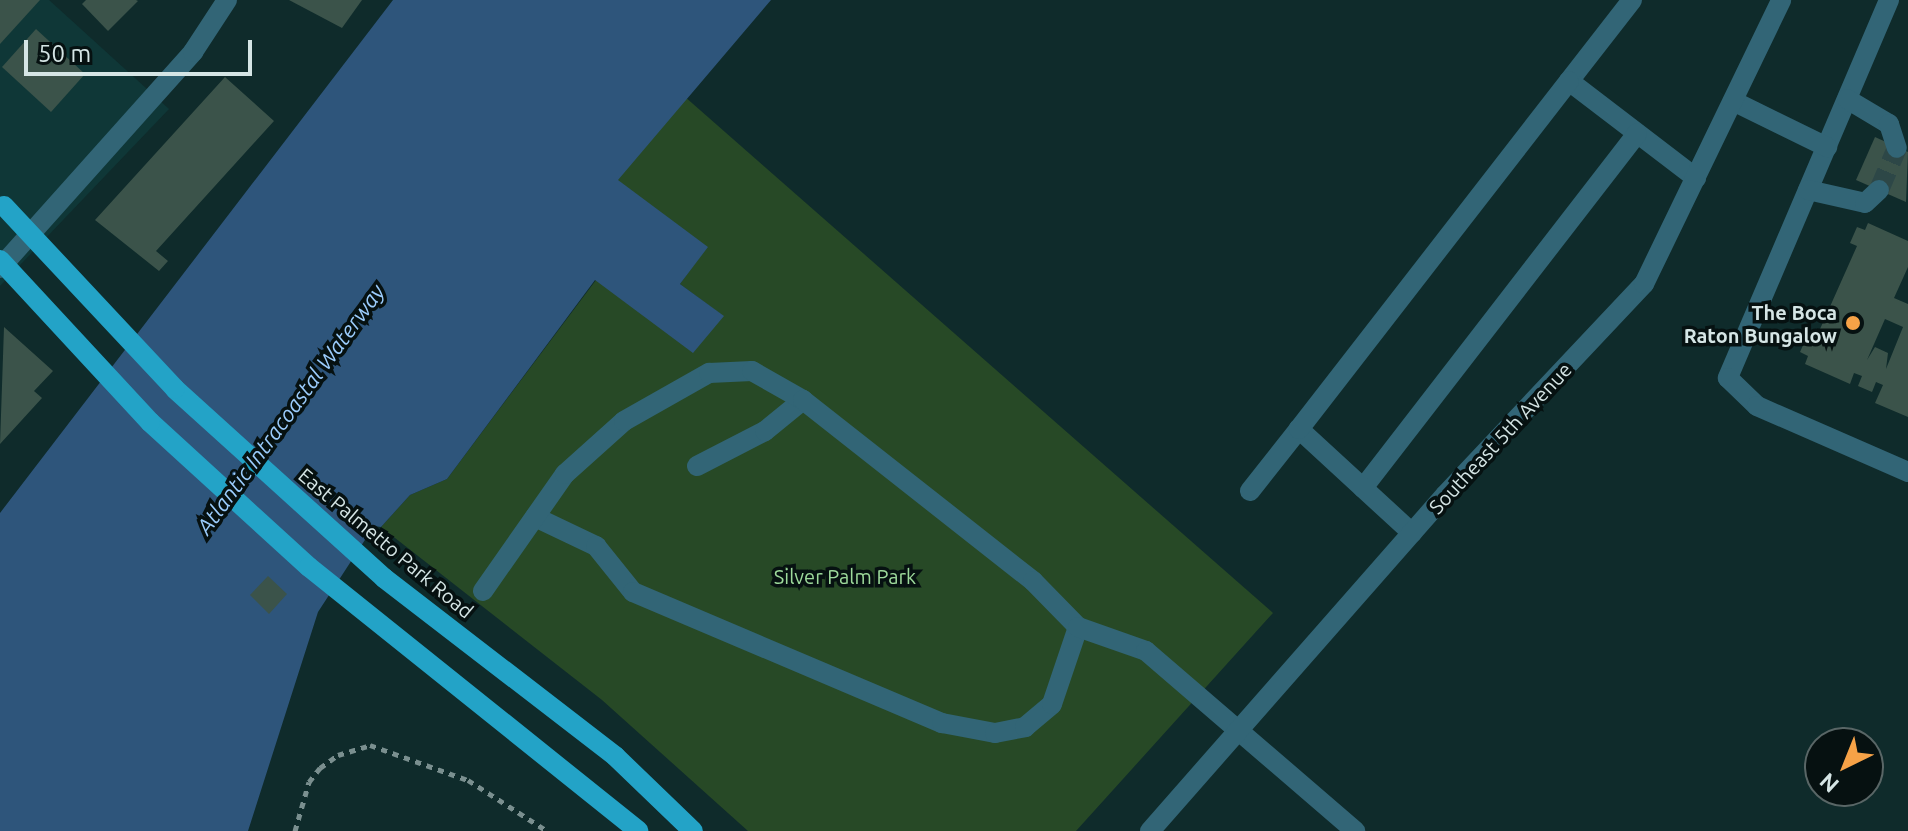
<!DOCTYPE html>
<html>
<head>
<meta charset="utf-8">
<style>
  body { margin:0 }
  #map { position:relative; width:1908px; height:831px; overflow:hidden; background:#0f2b2b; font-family:Ubuntu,sans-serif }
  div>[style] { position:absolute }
  .built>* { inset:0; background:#0f3737 }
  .green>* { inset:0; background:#274926 }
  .water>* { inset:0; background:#2e557b }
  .building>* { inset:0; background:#3b534a }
  .minor-tunnel>* { height:20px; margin-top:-10px; transform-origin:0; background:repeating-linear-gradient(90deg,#2d4747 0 20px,transparent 0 30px) }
  .path>* { height:5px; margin-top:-2.5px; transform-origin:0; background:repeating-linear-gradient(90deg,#7a8f8f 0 6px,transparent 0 12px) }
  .minor>* { height:20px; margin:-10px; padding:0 10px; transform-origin:10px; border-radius:10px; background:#326576 }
  .major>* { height:20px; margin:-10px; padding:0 10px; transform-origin:10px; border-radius:10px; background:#23a3c7 }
  .major-bridge>* { height:20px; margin:-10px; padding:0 10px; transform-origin:10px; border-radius:10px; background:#23a3c7 }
  .dots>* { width:22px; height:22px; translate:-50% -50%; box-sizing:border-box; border:4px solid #061111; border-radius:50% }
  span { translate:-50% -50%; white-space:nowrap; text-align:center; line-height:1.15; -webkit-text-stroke:7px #061111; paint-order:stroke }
  .poi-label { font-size:20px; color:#d5e5e5; font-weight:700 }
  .right { translate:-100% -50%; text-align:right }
  .street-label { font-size:20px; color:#d5e5e5 }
  .park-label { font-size:20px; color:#9dda9b }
  .water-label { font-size:22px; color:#9bccfc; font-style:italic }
  .north { position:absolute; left:1804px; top:727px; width:80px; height:80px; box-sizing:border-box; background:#061111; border:2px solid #596666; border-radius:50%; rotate:223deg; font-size:22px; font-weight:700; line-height:32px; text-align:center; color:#d5e5e5 }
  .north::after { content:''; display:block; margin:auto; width:28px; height:36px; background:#f6a247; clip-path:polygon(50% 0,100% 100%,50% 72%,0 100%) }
  .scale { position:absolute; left:24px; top:40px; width:228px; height:36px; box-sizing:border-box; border:4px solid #d5e5e5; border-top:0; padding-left:10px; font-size:24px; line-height:28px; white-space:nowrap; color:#d5e5e5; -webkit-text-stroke:6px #061111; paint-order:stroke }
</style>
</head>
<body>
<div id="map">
  <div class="built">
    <div style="clip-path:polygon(0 0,49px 0,169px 109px,0 286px)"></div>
  </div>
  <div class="green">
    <div style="clip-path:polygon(684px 96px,1273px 613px,1076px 831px,748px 831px,602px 700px,381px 527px,410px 495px,447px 479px,596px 280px,693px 352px,723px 316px,680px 284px,707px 247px,617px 180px)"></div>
  </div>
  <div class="water">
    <div style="clip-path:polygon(393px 0,771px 0,618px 180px,708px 247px,680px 284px,724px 316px,693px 353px,595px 280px,447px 479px,410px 495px,381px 527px,374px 526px,318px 612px,248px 831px,0 831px,0 513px)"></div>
  </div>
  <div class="building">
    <div style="clip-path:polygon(0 0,40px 0,0 44px)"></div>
    <div style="clip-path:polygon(86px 0,136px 0,138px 1px,108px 31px,82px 4px)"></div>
    <div style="clip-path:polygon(289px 0,362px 0,342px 28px)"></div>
    <div style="clip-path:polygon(36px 29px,85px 74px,51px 112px,2px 67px)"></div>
    <div style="clip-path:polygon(225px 77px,274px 121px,156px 251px,168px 261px,159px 271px,95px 220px)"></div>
    <div style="clip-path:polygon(1875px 137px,1908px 152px,1906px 202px,1856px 180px)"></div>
    <div style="clip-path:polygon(evenodd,1868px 223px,1908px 241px,1908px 267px,1894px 298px,1908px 304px,1908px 417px,1875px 403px,1883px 385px,1876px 382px,1872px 392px,1858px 386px,1862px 376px,1854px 373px,1850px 384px,1805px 364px,1808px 356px,1800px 352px,1808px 334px,1816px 338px,1857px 246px,1850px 243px,1857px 227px,1865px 230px,1868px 223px,1885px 319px,1903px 327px,1886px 369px,1888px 353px,1875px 347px,1867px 360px,1885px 319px)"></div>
    <div style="clip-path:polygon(4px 327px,53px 371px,34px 391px,42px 398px,0 444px)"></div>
    <div style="clip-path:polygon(268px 576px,287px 594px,269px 614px,250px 595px)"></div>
  </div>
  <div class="minor-tunnel">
    <div style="left:1879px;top:190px;width:46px;rotate:-66.8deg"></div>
  </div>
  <div class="path">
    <div style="left:295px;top:831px;width:51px;rotate:-74.1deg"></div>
    <div style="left:309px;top:782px;width:18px;rotate:-52deg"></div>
    <div style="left:320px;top:768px;width:22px;rotate:-36deg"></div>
    <div style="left:338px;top:755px;width:34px;rotate:-17deg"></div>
    <div style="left:370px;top:745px;width:104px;rotate:19.7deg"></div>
    <div style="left:468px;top:780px;width:94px;rotate:32.8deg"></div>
  </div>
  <div class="minor">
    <div style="left:1632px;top:0;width:103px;rotate:127.9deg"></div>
    <div style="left:1569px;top:81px;width:160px;rotate:37.4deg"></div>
    <div style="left:1889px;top:0;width:411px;rotate:113.1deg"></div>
    <div style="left:1728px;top:378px;width:40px;rotate:44deg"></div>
    <div style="left:1757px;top:406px;width:165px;rotate:23.6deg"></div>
    <div style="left:1847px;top:99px;width:49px;rotate:30.8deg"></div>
    <div style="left:1889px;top:124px;width:25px;rotate:72deg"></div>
    <div style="left:1733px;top:101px;width:105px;rotate:26.1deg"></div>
    <div style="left:1808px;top:190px;width:58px;rotate:12.8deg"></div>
    <div style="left:1865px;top:203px;width:19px;rotate:-43deg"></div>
    <div style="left:0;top:268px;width:290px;rotate:-48.2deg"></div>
    <div style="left:193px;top:52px;width:62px;rotate:-56.8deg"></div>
    <div style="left:697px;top:466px;width:76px;rotate:-27.2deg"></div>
    <div style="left:765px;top:431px;width:49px;rotate:-39.2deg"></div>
    <div style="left:1363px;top:488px;width:448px;rotate:-52.3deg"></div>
    <div style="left:1250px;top:491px;width:79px;rotate:-51.7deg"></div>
    <div style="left:535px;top:517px;width:68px;rotate:25.4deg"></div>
    <div style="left:596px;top:546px;width:59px;rotate:51.2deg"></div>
    <div style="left:633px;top:592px;width:336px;rotate:23deg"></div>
    <div style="left:942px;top:723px;width:54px;rotate:10.7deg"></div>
    <div style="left:995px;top:733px;width:31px;rotate:-11deg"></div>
    <div style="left:1025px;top:727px;width:35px;rotate:-40deg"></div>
    <div style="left:1052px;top:704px;width:81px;rotate:-71.3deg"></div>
    <div style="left:1412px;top:533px;width:154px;rotate:-137.4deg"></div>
    <div style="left:1299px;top:429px;width:440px;rotate:-52.2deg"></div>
    <div style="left:483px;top:591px;width:143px;rotate:-55deg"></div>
    <div style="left:565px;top:474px;width:79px;rotate:-41.9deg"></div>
    <div style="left:624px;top:421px;width:98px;rotate:-29.5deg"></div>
    <div style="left:709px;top:373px;width:43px;rotate:-2.7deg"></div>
    <div style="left:752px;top:371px;width:59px;rotate:29.6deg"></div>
    <div style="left:803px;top:400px;width:293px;rotate:38.2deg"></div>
    <div style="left:1033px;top:581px;width:64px;rotate:45.6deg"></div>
    <div style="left:1078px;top:627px;width:72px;rotate:19.4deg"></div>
    <div style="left:1146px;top:651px;width:276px;rotate:40.7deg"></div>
    <div style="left:1150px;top:831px;width:447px;rotate:-48.7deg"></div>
    <div style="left:1445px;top:495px;width:290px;rotate:-46.7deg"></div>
    <div style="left:1644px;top:284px;width:315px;rotate:-64.2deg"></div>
  </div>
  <div class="major">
    <div style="left:175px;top:389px;width:282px;rotate:42.1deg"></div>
    <div style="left:384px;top:578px;width:292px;rotate:37.6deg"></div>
    <div style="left:615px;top:756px;width:108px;rotate:43.9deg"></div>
    <div style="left:150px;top:422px;width:215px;rotate:42.4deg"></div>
    <div style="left:309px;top:567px;width:422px;rotate:38.7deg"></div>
  </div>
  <div class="major-bridge">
    <div style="left:4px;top:206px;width:250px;rotate:46.9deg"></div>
    <div style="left:0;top:260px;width:221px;rotate:47.2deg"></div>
  </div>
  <div class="dots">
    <div style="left:1853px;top:323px;background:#f6a247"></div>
  </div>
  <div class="poi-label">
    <span class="right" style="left:1837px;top:324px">The Boca<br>Raton Bungalow</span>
  </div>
  <div class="street-label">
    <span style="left:1500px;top:438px;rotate:-47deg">Southeast 5th Avenue</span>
    <span style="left:386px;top:543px;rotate:40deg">East Palmetto Park Road</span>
  </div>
  <div class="park-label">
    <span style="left:845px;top:576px">Silver Palm Park</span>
  </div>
  <div class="water-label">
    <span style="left:290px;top:409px;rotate:-54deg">Atlantic Intracoastal Waterway</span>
  </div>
  <div class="north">N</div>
  <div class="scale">50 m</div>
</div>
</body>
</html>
